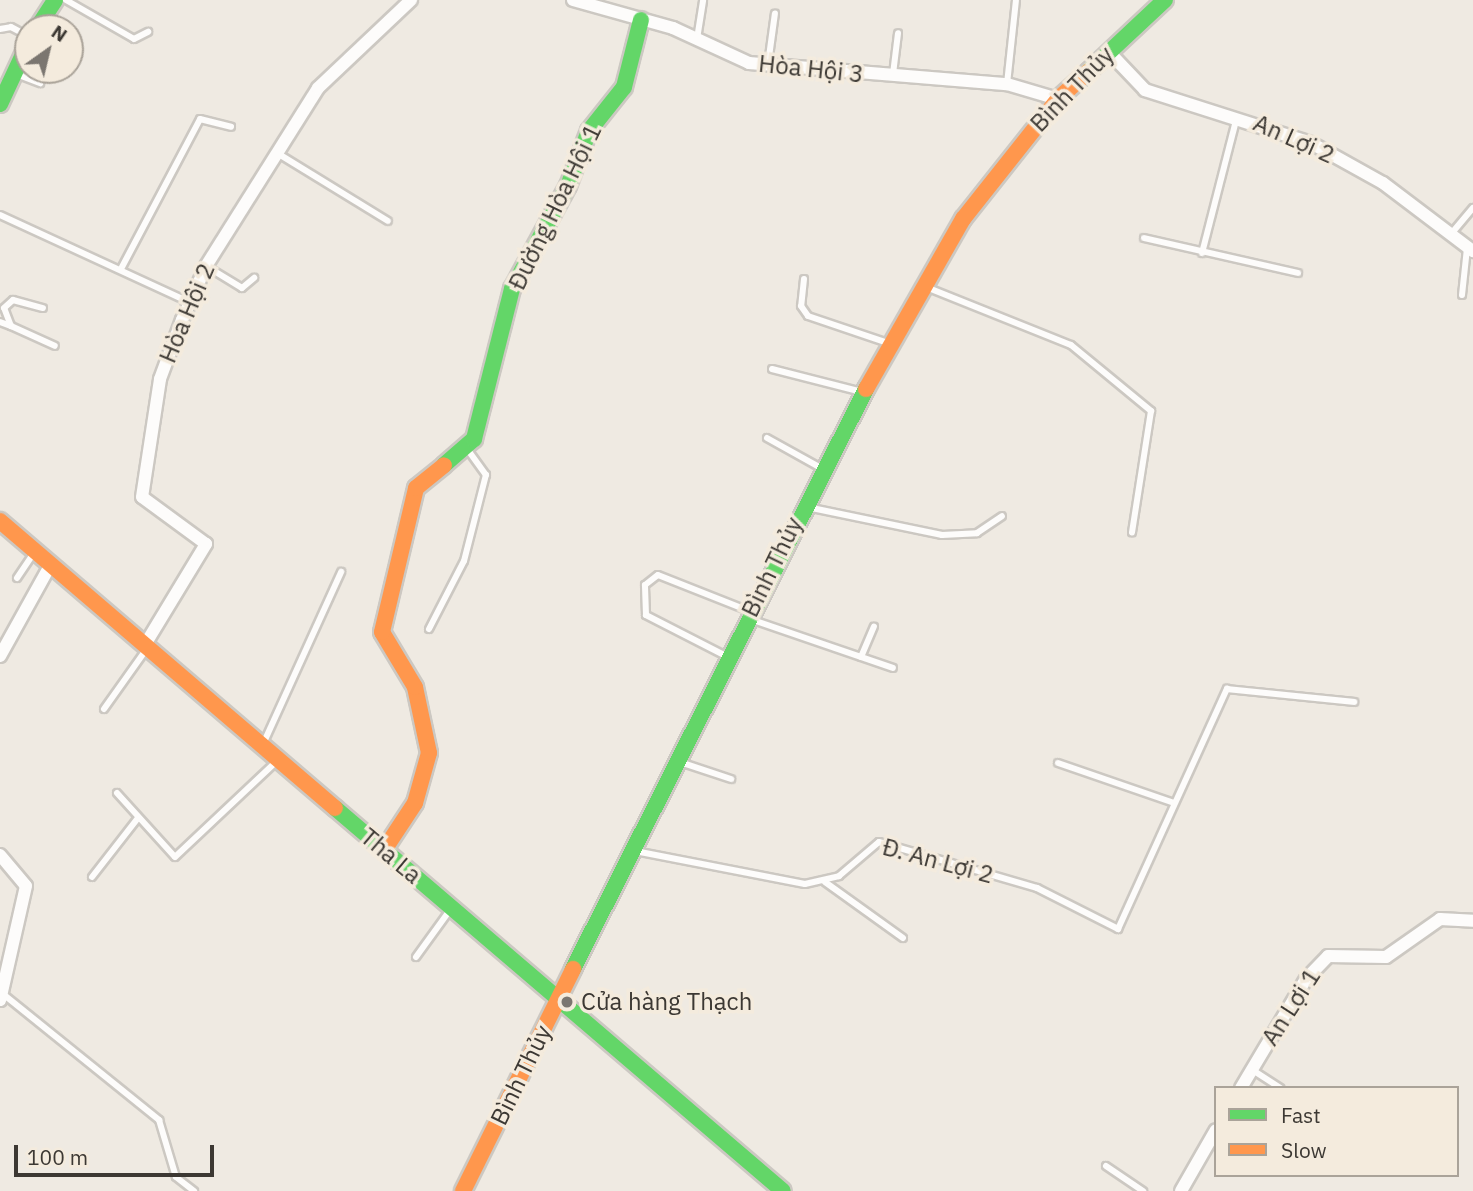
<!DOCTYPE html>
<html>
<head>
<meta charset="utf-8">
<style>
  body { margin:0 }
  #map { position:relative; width:1473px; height:1191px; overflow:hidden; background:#efeae2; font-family:"IBM Plex Sans",sans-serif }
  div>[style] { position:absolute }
  .roads { filter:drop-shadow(2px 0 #ccc8c2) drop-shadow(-2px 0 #ccc8c2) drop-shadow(0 2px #ccc8c2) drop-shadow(0 -2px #ccc8c2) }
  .lane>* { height:6px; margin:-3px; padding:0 3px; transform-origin:3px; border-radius:3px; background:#fdfcfb }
  .street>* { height:12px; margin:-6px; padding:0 6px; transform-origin:6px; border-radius:6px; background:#fdfcfb }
  .fast>* { height:16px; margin:-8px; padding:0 8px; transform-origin:8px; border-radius:8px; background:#63d668 }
  .slow>* { height:16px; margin:-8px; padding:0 8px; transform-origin:8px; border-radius:8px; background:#ff974d }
  .dots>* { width:19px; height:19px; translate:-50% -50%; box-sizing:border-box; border:4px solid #f4ebdd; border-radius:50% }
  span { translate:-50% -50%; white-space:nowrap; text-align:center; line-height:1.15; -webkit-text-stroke:7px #f4ebdd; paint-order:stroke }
  .street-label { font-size:24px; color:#3c3833 }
  .poi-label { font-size:24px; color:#3c3833 }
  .left { translate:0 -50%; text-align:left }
  .legend { position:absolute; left:1214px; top:1086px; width:245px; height:91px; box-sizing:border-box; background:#f4ebdd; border:2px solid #aaa399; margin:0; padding:9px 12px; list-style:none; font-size:21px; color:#3c3833 }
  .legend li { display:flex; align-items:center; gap:14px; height:35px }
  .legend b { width:35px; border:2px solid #aaa399 }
  .north { position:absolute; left:14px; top:14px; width:70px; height:70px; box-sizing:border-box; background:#f4ebdd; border:2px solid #aaa399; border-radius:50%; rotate:34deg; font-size:19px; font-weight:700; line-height:28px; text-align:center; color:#3c3833 }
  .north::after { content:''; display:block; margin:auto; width:24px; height:32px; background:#7b7670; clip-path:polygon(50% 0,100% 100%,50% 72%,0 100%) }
  .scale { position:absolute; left:14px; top:1145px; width:200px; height:32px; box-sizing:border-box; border:4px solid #3c3833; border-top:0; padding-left:9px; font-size:21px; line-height:24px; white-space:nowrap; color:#3c3833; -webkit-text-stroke:5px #f4ebdd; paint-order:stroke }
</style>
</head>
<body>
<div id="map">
  <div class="roads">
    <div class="lane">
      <div style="left:66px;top:0;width:78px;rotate:29.8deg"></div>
      <div style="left:134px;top:39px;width:16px;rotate:-27deg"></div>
      <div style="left:0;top:29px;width:11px;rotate:-10deg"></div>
      <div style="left:11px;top:27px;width:19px;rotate:28deg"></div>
      <div style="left:697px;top:39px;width:39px;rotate:-81deg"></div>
      <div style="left:768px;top:64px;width:51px;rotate:-82.2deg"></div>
      <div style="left:16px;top:74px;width:26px;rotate:21deg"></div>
      <div style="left:893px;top:74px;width:41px;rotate:-83deg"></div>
      <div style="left:1007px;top:84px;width:84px;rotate:-83.9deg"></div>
      <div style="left:277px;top:153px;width:130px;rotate:31.5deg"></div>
      <div style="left:0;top:215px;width:208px;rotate:24.7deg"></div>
      <div style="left:1451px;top:234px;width:34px;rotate:-50deg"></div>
      <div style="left:1144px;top:238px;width:158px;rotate:12.8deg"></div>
      <div style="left:1202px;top:253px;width:140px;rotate:-75.6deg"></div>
      <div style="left:206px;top:266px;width:42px;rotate:31.4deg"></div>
      <div style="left:242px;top:288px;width:16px;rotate:-40deg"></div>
      <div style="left:122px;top:267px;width:167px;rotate:-62.2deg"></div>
      <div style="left:200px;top:119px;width:32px;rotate:14deg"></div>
      <div style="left:804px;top:279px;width:27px;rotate:96deg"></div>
      <div style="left:801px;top:306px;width:12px;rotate:55deg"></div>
      <div style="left:808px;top:316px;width:84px;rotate:18.6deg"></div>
      <div style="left:926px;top:287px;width:156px;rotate:21.8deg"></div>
      <div style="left:1071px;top:345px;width:104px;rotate:39.5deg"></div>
      <div style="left:1151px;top:411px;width:123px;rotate:98.9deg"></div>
      <div style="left:1462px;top:295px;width:47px;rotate:-83.9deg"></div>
      <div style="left:0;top:322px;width:12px;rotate:20deg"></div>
      <div style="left:11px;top:326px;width:19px;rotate:-111deg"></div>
      <div style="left:4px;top:308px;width:12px;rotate:-42deg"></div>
      <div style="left:13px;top:300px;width:31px;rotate:15deg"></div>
      <div style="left:11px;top:326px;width:48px;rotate:24.4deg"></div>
      <div style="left:772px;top:369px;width:93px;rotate:14.3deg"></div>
      <div style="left:767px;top:438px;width:60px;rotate:29.1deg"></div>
      <div style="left:807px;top:507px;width:138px;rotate:11.7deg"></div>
      <div style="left:942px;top:535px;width:35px;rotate:-3deg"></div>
      <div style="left:977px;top:533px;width:30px;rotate:-34deg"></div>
      <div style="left:17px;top:578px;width:30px;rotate:-56deg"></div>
      <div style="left:750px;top:619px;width:151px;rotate:18.9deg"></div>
      <div style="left:429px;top:629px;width:76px;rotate:-62.8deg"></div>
      <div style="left:464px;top:561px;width:89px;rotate:-75.7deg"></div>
      <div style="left:486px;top:475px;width:32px;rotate:-126deg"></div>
      <div style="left:726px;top:656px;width:90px;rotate:-152.9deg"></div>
      <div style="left:646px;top:615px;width:30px;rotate:-92deg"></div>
      <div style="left:645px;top:585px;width:16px;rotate:-38deg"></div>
      <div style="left:658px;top:575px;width:98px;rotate:21.6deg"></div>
      <div style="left:861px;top:657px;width:33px;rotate:-67deg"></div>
      <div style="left:104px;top:709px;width:72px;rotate:-54.6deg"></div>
      <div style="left:264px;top:742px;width:187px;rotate:-65.6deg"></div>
      <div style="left:680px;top:762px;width:54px;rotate:18.4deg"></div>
      <div style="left:1058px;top:763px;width:123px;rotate:19deg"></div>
      <div style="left:117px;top:793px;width:86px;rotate:47.8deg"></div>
      <div style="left:175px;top:857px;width:140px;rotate:-43.3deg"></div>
      <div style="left:635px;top:851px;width:173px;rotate:11deg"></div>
      <div style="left:805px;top:884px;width:35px;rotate:-13deg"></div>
      <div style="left:839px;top:876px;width:52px;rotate:-40.4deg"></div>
      <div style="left:879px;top:842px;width:165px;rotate:16.2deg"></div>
      <div style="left:1037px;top:888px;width:91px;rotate:26.8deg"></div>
      <div style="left:1118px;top:929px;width:264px;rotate:-65.6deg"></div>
      <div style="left:1227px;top:689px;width:128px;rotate:5.8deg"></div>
      <div style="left:92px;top:877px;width:75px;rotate:-52.1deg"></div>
      <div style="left:825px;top:882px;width:96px;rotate:35.7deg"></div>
      <div style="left:416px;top:957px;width:58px;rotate:-54.1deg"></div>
      <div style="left:3px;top:994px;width:201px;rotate:38.9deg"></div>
      <div style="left:159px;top:1120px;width:59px;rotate:73.4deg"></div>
      <div style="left:176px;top:1177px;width:23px;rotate:38deg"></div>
      <div style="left:1251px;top:1069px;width:35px;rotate:33deg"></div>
      <div style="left:1106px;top:1166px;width:45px;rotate:34deg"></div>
    </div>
    <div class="street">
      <div style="left:573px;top:0;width:104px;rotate:15.6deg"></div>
      <div style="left:673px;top:28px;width:84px;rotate:24.7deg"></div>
      <div style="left:749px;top:63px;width:259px;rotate:4.7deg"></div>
      <div style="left:1007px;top:84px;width:53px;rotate:16.4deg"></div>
      <div style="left:1108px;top:51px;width:54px;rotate:46.5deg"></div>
      <div style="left:1145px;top:90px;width:174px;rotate:17.7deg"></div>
      <div style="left:1311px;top:143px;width:82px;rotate:29.1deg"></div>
      <div style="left:1383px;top:183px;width:113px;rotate:37.1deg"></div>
      <div style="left:146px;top:643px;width:116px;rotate:-58.8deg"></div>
      <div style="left:206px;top:544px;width:79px;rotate:-143.7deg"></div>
      <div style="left:142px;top:497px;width:119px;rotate:-81.3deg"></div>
      <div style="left:160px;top:379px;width:63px;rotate:-69.6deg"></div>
      <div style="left:182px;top:320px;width:59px;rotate:-66deg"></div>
      <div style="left:206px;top:266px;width:210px;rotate:-57.8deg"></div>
      <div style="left:318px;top:88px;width:128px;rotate:-43.4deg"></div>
      <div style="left:0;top:656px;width:105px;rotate:-61deg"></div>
      <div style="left:0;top:855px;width:40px;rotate:50deg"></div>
      <div style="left:26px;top:886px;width:117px;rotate:102.8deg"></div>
      <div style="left:1241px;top:1088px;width:127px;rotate:-59.2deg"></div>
      <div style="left:1306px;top:979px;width:32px;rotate:-46deg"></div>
      <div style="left:1328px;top:956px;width:58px;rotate:1deg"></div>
      <div style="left:1386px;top:957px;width:66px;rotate:-35.1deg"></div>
      <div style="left:1440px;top:919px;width:33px;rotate:3deg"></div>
      <div style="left:1181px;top:1191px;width:70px;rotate:-60.2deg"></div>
    </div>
    <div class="fast">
      <div style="left:37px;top:28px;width:33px;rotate:-57deg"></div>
      <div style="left:1089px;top:71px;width:104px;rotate:-43.1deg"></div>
      <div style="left:0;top:104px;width:66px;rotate:-65deg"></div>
      <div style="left:444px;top:465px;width:40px;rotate:-41deg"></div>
      <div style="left:474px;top:439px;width:155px;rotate:-75.8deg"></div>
      <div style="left:512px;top:289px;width:117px;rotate:-61.5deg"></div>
      <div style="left:568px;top:186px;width:59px;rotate:-69.1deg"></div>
      <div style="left:589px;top:131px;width:56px;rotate:-51.5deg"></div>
      <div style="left:624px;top:87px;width:69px;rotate:-75.8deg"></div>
      <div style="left:335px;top:808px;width:589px;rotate:40.53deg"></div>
      <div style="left:573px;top:969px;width:650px;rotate:-63.2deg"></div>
    </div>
    <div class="slow">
      <div style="left:866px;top:389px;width:196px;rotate:-60.3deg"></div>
      <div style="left:963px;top:219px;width:153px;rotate:-51.6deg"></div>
      <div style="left:1058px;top:99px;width:42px;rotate:-42.1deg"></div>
      <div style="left:0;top:521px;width:441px;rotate:40.6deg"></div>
      <div style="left:384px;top:850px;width:56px;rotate:-56.6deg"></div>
      <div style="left:415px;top:803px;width:52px;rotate:-74.4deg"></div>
      <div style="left:429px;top:753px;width:67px;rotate:-102deg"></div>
      <div style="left:415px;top:687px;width:64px;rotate:-121deg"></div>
      <div style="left:382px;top:632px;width:148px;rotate:-76.7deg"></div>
      <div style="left:416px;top:488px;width:36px;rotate:-39deg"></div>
      <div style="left:463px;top:1191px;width:248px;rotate:-63.6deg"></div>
    </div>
  </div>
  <div class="dots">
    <div style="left:567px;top:1002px;background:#7b7670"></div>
  </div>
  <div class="street-label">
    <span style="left:811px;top:69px;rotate:6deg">Hòa Hội 3</span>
    <span style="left:1072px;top:89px;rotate:-46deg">Bình Thủy</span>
    <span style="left:1294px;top:139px;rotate:24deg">An Lợi 2</span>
    <span style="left:555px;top:207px;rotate:-64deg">Đường Hòa Hội 1</span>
    <span style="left:187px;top:313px;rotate:-67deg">Hòa Hội 2</span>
    <span style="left:772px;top:567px;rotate:-64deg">Bình Thủy</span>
    <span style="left:391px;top:856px;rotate:40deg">Tha La</span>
    <span style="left:938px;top:861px;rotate:15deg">Đ. An Lợi 2</span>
    <span style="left:1291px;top:1007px;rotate:-57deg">An Lợi 1</span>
    <span style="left:521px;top:1075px;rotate:-64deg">Bình Thủy</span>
  </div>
  <div class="poi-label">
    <span class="left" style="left:581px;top:1002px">Cửa hàng Thạch</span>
  </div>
  <ul class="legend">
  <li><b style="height:9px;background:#63d668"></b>Fast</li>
  <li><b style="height:9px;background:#ff974d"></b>Slow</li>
  </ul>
  <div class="north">N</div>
  <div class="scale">100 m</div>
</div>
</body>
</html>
